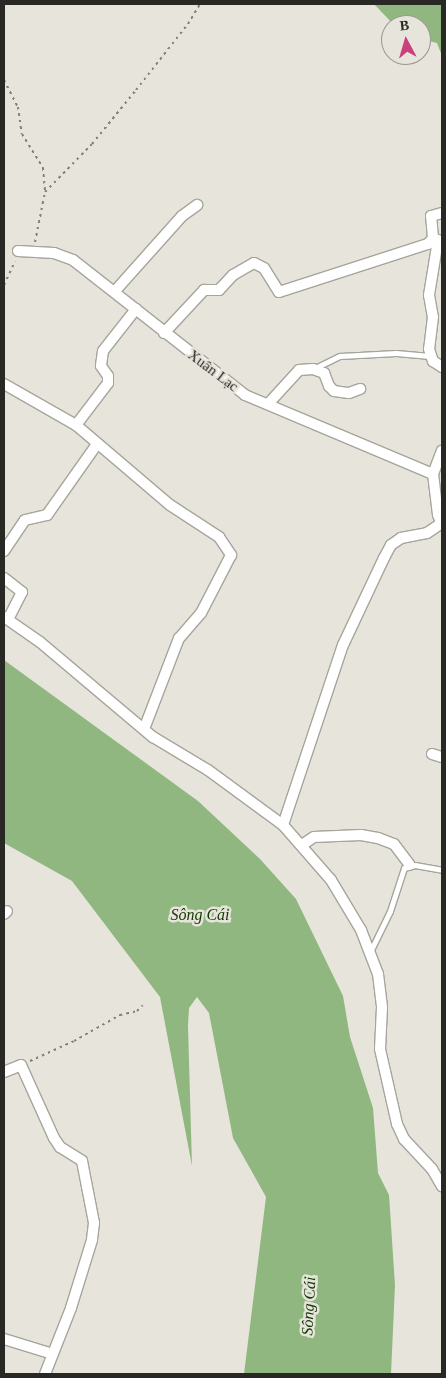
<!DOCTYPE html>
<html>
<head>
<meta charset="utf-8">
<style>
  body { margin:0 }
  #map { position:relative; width:446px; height:1378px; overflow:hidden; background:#e6e4db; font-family:"Times New Roman",serif }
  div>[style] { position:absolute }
  .water>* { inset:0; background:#90b780 }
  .path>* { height:2px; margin-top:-1px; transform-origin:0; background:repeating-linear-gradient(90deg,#818079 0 2.5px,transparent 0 6.5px) }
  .roads { filter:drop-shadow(1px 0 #a6a59c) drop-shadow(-1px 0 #a6a59c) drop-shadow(0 1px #a6a59c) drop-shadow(0 -1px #a6a59c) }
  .lane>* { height:5px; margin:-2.5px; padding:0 2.5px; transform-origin:2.5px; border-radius:2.5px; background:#fff }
  .street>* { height:10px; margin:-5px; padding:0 5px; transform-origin:5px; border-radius:5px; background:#fff }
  span { translate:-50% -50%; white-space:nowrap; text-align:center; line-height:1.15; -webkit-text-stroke:5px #e6e4db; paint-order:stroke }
  .street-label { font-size:15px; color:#282824 }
  .water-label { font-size:16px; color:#143900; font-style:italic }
  .frame { position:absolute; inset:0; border:5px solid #282824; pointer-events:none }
  .north { position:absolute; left:381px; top:15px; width:50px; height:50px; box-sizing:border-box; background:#e6e4db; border:1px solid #9a9992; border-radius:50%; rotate:354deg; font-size:14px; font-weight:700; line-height:20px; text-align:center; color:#282824 }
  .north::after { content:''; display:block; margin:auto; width:18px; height:22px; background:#c9407c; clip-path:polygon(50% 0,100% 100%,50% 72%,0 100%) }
</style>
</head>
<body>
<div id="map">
  <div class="water">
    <div style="clip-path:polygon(374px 4px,442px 4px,442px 56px,437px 43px,421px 39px,421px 25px,394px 25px)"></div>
    <div style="clip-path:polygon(4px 660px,198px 801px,260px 859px,296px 899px,343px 996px,350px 1037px,373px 1108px,378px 1173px,389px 1195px,395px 1285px,391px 1374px,244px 1374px,266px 1197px,233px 1138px,209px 1013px,197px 997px,189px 1008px,188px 1026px,192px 1166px,160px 997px,72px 881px,4px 843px)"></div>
  </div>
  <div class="path">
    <div style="left:4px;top:80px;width:30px;rotate:63deg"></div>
    <div style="left:18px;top:107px;width:27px;rotate:82deg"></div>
    <div style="left:22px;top:134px;width:40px;rotate:58deg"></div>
    <div style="left:43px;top:168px;width:24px;rotate:85deg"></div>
    <div style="left:35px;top:242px;width:51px;rotate:-78.7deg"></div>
    <div style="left:45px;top:192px;width:67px;rotate:-45.6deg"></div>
    <div style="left:92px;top:144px;width:70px;rotate:-50.8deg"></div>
    <div style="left:136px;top:90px;width:84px;rotate:-51.8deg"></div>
    <div style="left:188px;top:24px;width:23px;rotate:-59deg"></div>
    <div style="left:4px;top:285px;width:26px;rotate:-65deg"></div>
    <div style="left:30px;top:1061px;width:48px;rotate:-24.4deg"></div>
    <div style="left:74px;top:1041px;width:53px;rotate:-29.5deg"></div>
    <div style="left:120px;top:1015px;width:17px;rotate:-13deg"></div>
    <div style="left:137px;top:1011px;width:8px;rotate:-45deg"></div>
  </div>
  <div class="roads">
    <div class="lane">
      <div style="left:313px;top:369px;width:30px;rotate:-26deg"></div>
      <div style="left:340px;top:356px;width:56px;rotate:-3.1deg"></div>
      <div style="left:396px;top:353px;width:34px;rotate:5deg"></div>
      <div style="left:371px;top:950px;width:43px;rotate:-64deg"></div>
      <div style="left:390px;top:911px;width:45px;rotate:-72deg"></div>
      <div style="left:404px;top:868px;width:11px;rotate:-15deg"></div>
      <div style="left:415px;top:865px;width:27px;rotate:10deg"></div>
    </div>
    <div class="street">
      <div style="left:433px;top:238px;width:5px;rotate:22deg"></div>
      <div style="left:438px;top:240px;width:56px;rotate:99.3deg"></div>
      <div style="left:429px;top:295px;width:22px;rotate:80deg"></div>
      <div style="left:433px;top:317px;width:32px;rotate:97deg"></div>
      <div style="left:429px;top:349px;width:13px;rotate:72deg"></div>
      <div style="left:433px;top:361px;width:11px;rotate:34deg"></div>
      <div style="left:18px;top:251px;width:36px;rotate:3deg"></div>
      <div style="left:54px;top:253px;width:20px;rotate:20deg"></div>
      <div style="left:73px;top:260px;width:219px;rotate:38.1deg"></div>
      <div style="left:245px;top:395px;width:204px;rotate:22.8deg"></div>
      <div style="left:433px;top:474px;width:41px;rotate:83deg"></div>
      <div style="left:438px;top:515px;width:10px;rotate:66deg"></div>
      <div style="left:115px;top:291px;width:101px;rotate:-48.2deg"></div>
      <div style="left:182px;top:216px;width:19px;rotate:-36deg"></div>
      <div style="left:136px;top:309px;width:53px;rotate:128.2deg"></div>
      <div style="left:103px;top:351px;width:15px;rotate:98deg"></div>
      <div style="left:101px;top:366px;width:12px;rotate:55deg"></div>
      <div style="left:108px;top:376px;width:7px;rotate:90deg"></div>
      <div style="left:108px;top:383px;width:53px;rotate:127.3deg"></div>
      <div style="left:76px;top:425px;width:123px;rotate:40.4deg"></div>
      <div style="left:170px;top:505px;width:59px;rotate:33.1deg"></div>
      <div style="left:219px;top:537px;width:22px;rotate:56deg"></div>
      <div style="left:231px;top:555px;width:65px;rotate:117.3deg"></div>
      <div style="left:201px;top:613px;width:33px;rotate:131deg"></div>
      <div style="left:179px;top:638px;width:97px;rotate:111deg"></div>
      <div style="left:164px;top:333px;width:59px;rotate:-47.1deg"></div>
      <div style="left:204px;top:290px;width:15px"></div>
      <div style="left:219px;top:290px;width:21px;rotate:-47deg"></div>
      <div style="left:233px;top:275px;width:24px;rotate:-30deg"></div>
      <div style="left:254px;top:263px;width:11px;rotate:27deg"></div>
      <div style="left:264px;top:268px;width:28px;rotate:58deg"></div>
      <div style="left:279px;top:292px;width:157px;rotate:-17.9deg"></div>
      <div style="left:428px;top:244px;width:8px;rotate:-50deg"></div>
      <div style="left:433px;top:238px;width:22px;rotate:-95deg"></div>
      <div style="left:431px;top:216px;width:11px;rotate:-15deg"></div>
      <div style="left:4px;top:384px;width:83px;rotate:29.7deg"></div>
      <div style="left:268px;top:404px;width:46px;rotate:-47.6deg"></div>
      <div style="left:299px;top:370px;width:14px;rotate:-4deg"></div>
      <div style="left:313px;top:369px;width:12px;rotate:20deg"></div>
      <div style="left:324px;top:373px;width:14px;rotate:69deg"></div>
      <div style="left:329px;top:386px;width:7px;rotate:45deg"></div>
      <div style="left:334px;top:391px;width:15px;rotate:8deg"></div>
      <div style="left:349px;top:393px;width:12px;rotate:-20deg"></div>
      <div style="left:433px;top:474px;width:25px;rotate:-69deg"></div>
      <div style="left:4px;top:551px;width:37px;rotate:-56deg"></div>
      <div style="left:25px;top:520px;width:23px;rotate:-13deg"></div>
      <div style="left:47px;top:515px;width:87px;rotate:-54.8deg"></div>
      <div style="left:4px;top:578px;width:23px;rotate:38deg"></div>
      <div style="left:22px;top:592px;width:30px;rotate:117deg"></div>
      <div style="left:4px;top:617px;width:44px;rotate:34.8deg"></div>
      <div style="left:40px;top:642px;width:148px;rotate:40.1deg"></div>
      <div style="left:153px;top:737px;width:64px;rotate:31deg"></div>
      <div style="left:208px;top:770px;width:93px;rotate:36.3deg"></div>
      <div style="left:283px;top:825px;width:73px;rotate:48.9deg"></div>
      <div style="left:331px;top:880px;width:58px;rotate:59deg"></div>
      <div style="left:361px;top:930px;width:47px;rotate:68.9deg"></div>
      <div style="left:378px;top:974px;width:33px;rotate:83deg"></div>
      <div style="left:382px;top:1007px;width:42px;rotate:92.7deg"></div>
      <div style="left:380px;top:1049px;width:77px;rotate:77.2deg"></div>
      <div style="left:397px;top:1124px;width:17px;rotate:65deg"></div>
      <div style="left:404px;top:1139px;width:41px;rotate:47deg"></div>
      <div style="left:432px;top:1169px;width:20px;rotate:60deg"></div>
      <div style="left:432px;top:754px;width:10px;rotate:17deg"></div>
      <div style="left:283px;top:825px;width:190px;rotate:-71.6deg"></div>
      <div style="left:343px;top:645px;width:96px;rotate:-64.8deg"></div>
      <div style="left:384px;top:558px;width:15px;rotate:-62deg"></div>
      <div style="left:391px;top:545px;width:12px;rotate:-35deg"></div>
      <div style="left:401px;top:538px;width:26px;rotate:-11deg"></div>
      <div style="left:427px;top:533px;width:18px;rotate:-34deg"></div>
      <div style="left:302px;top:845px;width:14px;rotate:-34deg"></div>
      <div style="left:314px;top:837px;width:47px;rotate:-2.4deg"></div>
      <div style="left:361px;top:835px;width:17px;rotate:10deg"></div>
      <div style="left:378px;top:838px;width:17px;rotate:21deg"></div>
      <div style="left:394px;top:844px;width:26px;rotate:53deg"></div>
      <div style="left:4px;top:914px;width:4px;rotate:-45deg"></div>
      <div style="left:4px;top:1072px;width:18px;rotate:-22deg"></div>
      <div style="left:21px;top:1065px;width:80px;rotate:65.7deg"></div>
      <div style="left:54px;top:1138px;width:11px;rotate:56deg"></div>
      <div style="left:60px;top:1147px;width:26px;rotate:32deg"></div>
      <div style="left:82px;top:1161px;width:63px;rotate:79deg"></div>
      <div style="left:94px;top:1223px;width:17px;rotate:97deg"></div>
      <div style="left:92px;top:1240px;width:71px;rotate:107.2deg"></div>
      <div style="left:71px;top:1308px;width:71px;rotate:111.5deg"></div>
      <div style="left:4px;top:1339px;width:51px;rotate:17deg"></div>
    </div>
  </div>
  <div class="street-label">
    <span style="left:213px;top:371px;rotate:37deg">Xuân Lạc</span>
  </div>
  <div class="water-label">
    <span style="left:200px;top:915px">Sông Cái</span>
    <span style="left:309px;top:1306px;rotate:-87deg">Sông Cái</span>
  </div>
  <div class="frame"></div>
  <div class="north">B</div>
</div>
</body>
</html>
